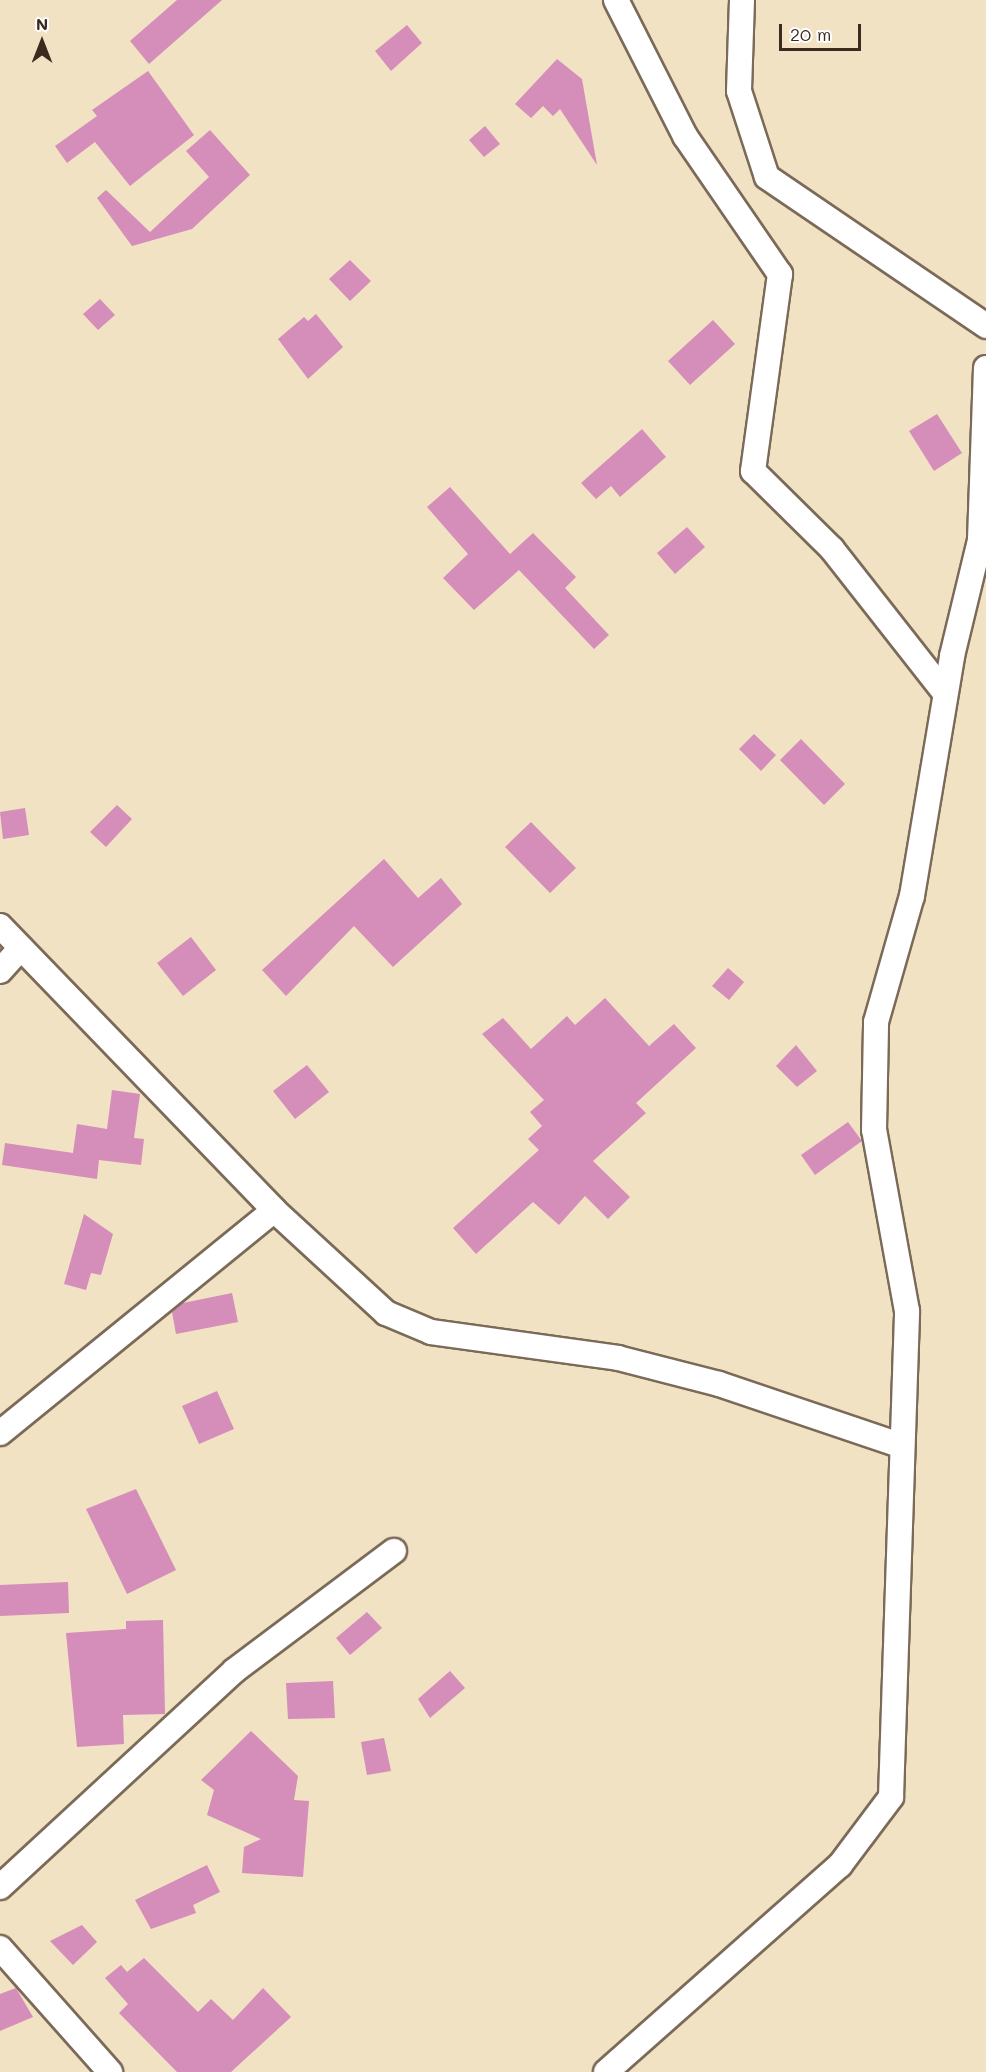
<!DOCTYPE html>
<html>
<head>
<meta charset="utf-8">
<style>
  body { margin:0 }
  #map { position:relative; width:986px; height:2072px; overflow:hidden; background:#f1e2c4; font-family:Mali,sans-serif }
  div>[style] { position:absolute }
  .building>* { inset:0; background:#d58db9 }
  .roads { filter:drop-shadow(2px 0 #7b6a58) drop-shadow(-2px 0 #7b6a58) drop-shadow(0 2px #7b6a58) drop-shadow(0 -2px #7b6a58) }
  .minor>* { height:24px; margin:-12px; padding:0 12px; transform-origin:12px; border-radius:12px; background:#fff }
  span { translate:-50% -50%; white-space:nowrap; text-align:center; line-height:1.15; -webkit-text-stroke:4.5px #fff; paint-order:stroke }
  .north { position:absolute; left:12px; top:12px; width:60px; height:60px; -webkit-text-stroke:4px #fff; paint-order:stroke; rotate:0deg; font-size:16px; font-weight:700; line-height:24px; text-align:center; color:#3b2a1e }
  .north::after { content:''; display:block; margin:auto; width:21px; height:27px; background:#3b2a1e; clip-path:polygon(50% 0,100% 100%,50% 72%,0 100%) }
  .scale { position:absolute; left:779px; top:24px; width:82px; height:27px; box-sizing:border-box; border:3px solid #3b2a1e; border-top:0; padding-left:8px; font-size:18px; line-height:21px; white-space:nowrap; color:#3b2a1e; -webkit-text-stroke:4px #fff; paint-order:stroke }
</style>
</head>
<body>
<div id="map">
  <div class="building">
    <div style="clip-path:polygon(177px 0,222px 0,149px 64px,130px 41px)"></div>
    <div style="clip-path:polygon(407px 25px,422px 43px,391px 71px,375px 51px)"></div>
    <div style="clip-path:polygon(557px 59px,582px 79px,597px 165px,560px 109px,553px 116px,543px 106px,531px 118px,515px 104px)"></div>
    <div style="clip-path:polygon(148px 71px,194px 135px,130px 186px,95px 142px,67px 163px,55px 146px,97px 116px,92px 110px)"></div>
    <div style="clip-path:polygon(485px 126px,500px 144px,484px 157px,469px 140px)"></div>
    <div style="clip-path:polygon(210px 130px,250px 175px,192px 229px,132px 246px,97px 198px,106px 190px,150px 232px,209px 177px,186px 151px)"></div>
    <div style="clip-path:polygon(350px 260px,371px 281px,350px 301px,329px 279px)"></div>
    <div style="clip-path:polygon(100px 299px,115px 315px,98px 330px,83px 314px)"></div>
    <div style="clip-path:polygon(316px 314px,343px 347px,308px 379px,278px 339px,304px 317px,308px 321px)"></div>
    <div style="clip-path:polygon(713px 320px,735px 344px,690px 385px,668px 361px)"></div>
    <div style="clip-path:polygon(937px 414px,962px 453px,934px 471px,909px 431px)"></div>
    <div style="clip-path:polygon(642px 429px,666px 457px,620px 497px,611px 486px,596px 499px,581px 483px)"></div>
    <div style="clip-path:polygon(450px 487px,510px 554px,533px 533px,576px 577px,565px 588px,609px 635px,594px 649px,519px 570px,474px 610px,443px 578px,468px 554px,427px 507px)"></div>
    <div style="clip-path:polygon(687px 527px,705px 547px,675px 574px,657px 553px)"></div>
    <div style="clip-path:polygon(754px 734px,776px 755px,761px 771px,739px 749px)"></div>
    <div style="clip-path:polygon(801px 739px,845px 784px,824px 805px,780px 760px)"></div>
    <div style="clip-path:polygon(117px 805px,132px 819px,106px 847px,90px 832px)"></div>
    <div style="clip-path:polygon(25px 808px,29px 835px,3px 839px,0 812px)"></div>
    <div style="clip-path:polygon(531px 822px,576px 868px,550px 893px,505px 847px)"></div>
    <div style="clip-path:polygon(384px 859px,418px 898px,441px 878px,462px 904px,393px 967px,354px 926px,286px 996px,262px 970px)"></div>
    <div style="clip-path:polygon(191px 937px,216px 970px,183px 996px,157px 963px)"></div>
    <div style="clip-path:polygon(728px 968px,744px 982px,729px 1000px,712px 986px)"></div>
    <div style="clip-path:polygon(605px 998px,649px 1046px,674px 1024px,696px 1048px,636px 1103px,646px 1113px,593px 1161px,630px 1197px,608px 1219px,585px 1196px,559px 1225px,533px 1202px,476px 1254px,453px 1228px,539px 1150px,528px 1139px,542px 1126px,530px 1112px,544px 1100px,482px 1034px,503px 1018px,531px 1049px,567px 1016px,575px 1025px)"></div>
    <div style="clip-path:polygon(796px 1045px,817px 1071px,797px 1087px,776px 1066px)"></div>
    <div style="clip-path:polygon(307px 1065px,329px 1092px,295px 1119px,273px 1091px)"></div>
    <div style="clip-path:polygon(112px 1090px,140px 1094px,134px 1138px,144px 1139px,141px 1165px,99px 1160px,97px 1179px,2px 1165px,5px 1143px,73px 1153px,77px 1124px,107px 1129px)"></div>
    <div style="clip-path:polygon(848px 1122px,862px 1141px,815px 1175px,801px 1155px)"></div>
    <div style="clip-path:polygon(84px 1214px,113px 1234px,101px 1275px,91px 1273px,86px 1290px,64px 1284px)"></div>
    <div style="clip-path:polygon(232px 1293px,238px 1322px,176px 1334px,172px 1312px,183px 1303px)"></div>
    <div style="clip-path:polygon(217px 1391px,234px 1429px,199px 1444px,182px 1406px)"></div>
    <div style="clip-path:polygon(136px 1489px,176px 1570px,127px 1594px,86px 1509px)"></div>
    <div style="clip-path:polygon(68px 1582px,69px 1613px,0 1616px,0 1585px)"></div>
    <div style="clip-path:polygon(367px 1612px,382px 1628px,350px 1655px,336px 1638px)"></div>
    <div style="clip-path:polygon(163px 1620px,165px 1714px,123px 1715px,124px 1744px,77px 1747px,66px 1633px,126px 1629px,126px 1621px)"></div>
    <div style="clip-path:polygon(450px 1671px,465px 1688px,430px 1718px,418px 1699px)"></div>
    <div style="clip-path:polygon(333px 1681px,335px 1718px,288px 1719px,286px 1683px)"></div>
    <div style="clip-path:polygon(251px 1731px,298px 1776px,294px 1800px,309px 1801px,303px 1877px,242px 1873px,244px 1847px,261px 1839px,207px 1815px,214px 1790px,201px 1780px)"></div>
    <div style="clip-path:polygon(384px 1738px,391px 1771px,367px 1775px,361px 1742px)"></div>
    <div style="clip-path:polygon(207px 1865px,220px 1892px,193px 1905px,196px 1913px,151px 1929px,135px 1900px)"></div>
    <div style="clip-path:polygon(82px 1925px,97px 1942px,73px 1965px,50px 1941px)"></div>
    <div style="clip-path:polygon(144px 1958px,198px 2012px,211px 1999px,233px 2020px,263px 1988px,291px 2017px,231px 2072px,177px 2072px,119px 2013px,128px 2004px,105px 1978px,121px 1965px,127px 1972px)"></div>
    <div style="clip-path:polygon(16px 1988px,33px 2017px,0 2031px,0 1994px)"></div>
  </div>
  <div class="roads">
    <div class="minor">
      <div style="left:616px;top:0;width:153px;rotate:63.1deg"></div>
      <div style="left:685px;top:136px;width:168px;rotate:55.5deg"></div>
      <div style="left:780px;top:274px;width:199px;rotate:97.8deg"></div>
      <div style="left:753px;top:471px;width:111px;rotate:44.6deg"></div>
      <div style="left:832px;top:549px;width:183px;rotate:51.9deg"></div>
      <div style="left:742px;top:0;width:91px;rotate:91.9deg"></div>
      <div style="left:739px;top:91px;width:90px;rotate:72deg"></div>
      <div style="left:767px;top:177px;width:265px;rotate:34.2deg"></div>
      <div style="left:0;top:926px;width:395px;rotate:46deg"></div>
      <div style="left:274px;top:1210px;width:152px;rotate:42.6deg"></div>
      <div style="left:386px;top:1313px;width:49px;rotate:22.9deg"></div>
      <div style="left:431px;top:1332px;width:189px;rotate:7.9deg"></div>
      <div style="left:618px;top:1358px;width:104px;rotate:14.4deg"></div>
      <div style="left:719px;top:1384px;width:193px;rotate:18.7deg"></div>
      <div style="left:0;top:971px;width:31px;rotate:-48deg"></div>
      <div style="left:0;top:1433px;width:353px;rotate:-39.1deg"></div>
      <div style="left:0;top:1887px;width:318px;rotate:-42.7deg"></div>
      <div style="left:234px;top:1671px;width:200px;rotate:-36.9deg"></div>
      <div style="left:0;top:1948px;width:166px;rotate:48.4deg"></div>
      <div style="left:606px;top:2072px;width:312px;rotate:-41.5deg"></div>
      <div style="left:840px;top:1865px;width:85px;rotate:-53.1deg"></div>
      <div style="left:891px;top:1797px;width:486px;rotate:-88.1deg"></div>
      <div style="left:907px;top:1311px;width:184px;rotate:-100.3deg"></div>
      <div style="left:874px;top:1130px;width:108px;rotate:-88.9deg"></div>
      <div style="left:876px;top:1022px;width:131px;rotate:-74.1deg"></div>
      <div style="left:912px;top:896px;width:243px;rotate:-80.5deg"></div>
      <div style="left:952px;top:656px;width:119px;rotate:-76.4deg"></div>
      <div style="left:980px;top:540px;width:172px;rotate:-88deg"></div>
    </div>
  </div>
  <div class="north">N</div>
  <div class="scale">20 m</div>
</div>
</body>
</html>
